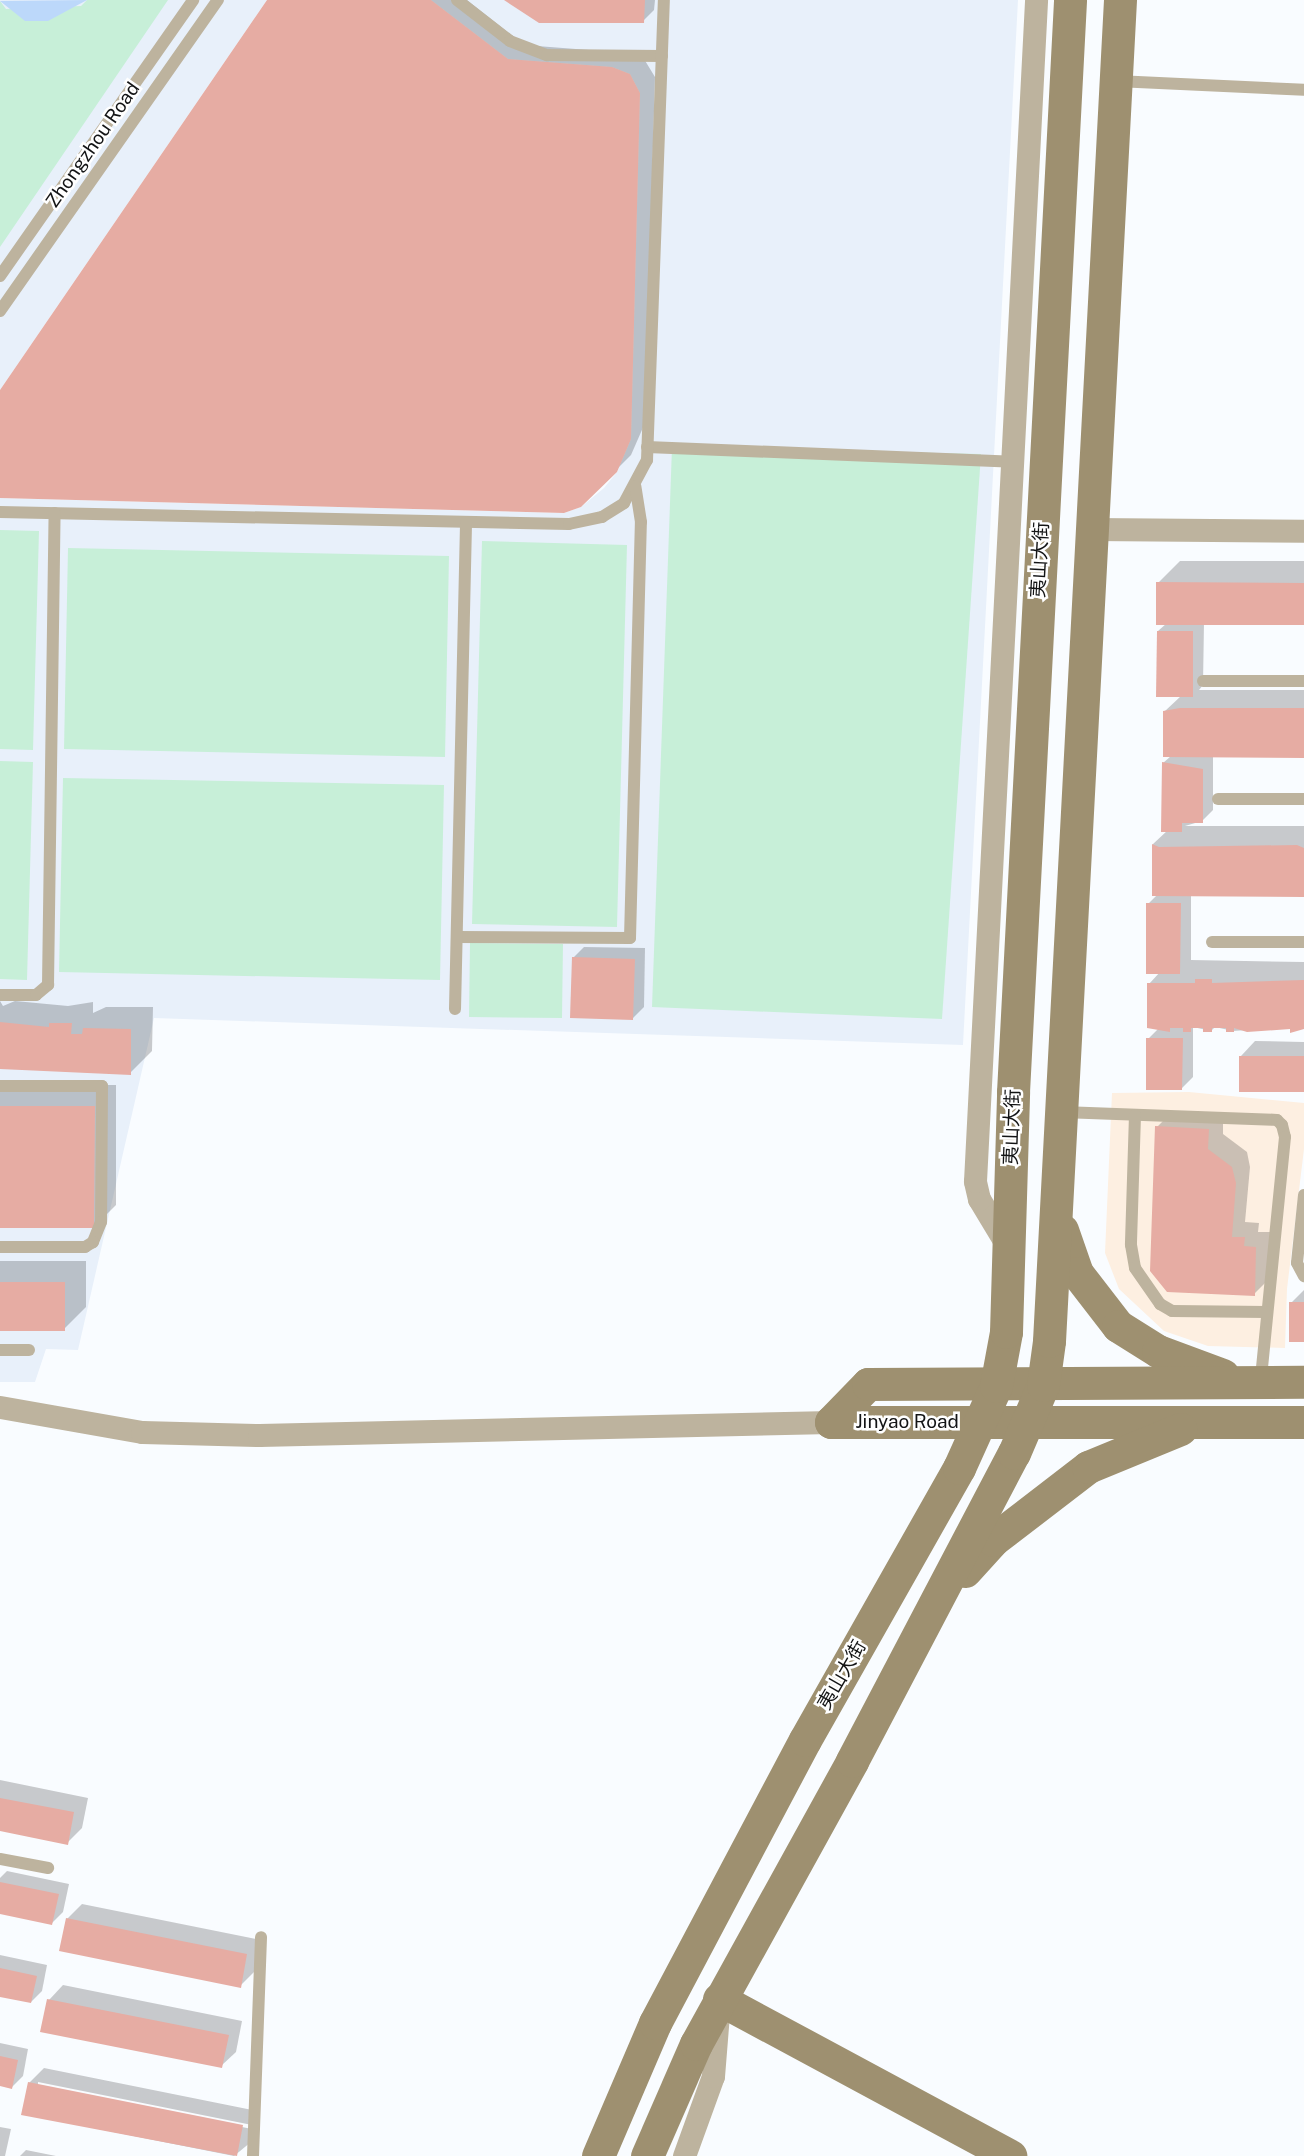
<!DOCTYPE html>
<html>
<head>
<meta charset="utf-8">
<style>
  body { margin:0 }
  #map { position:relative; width:1304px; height:2156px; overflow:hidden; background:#f9fcff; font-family:"Public Sans","Noto Sans SC",sans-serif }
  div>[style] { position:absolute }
  .commercial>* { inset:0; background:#fdefe1 }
  .built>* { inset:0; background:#e8f0fa }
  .green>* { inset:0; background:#c7efd8 }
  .water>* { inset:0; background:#bcd8fa }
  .shadow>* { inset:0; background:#0003 }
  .building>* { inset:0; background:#e6aca3 }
  .lane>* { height:12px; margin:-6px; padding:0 6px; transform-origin:6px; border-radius:6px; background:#bdb39e }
  .street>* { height:23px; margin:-11.5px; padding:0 11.5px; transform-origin:11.5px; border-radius:11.5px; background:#bdb39e }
  .secondary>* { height:33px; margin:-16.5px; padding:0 16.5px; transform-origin:16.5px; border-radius:16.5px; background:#9e9070 }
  span { translate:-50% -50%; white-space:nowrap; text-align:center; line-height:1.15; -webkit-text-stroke:5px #fff; paint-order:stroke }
  .street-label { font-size:19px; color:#131415 }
</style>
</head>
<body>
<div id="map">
  <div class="commercial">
    <div style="clip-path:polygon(1189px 1092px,1304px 1103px,1304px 1149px,1287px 1289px,1285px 1348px,1208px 1346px,1164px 1331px,1119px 1289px,1105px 1253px,1112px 1093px)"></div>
  </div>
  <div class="built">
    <div style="clip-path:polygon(0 0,267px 0,0 390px)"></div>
    <div style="clip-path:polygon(431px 0,1018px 0,963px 1045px,154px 1018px,78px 1350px,46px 1349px,35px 1382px,0 1382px,0 498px,564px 513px,581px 507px,604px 488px,617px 472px,631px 439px,640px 93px,630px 74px,612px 67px,508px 59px)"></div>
  </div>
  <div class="green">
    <div style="clip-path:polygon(87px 0,168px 0,0 247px,0 1px,6px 9px,81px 6px)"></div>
    <div style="clip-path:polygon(672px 447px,981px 454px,942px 1019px,652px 1007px)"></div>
    <div style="clip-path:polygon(0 530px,39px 531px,33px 750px,0 749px)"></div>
    <div style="clip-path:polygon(482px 541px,627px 545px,617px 927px,472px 924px)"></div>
    <div style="clip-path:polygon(68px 548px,449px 556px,445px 757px,64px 749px)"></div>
    <div style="clip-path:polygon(0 761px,33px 762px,27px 980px,0 979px)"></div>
    <div style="clip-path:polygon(63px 778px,444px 785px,440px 980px,59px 972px)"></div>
    <div style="clip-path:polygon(470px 943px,563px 944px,562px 1018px,469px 1017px)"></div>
  </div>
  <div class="water">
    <div style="clip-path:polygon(87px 0,48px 21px,25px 21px,0 1px)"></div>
  </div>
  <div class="shadow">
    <div style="clip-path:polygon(269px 0,467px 0,524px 45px,628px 53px,644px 59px,655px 77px,645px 423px,631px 455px,580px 506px,0 496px,0 393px)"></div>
    <div style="clip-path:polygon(507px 0,655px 0,654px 10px,643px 21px)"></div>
    <div style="clip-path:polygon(1180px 561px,1304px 561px,1304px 623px,1204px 623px,1203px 685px,1199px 690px,1304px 690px,1304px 756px,1213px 756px,1213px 810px,1202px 821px,1185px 826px,1304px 826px,1304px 893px,1191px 894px,1191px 960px,1304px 962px,1304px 1027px,1292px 1031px,1292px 1027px,1233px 1031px,1215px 1027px,1211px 1031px,1193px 1027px,1193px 1077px,1182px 1088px,1148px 1039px,1160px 1027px,1149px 984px,1160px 972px,1148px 904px,1157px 895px,1153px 895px,1153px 844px,1168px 830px,1163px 763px,1171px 756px,1165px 711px,1181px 696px,1158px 631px,1167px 623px,1158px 583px)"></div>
    <div style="clip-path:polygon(584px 947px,645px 948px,644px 1007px,633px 1018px,573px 958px)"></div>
    <div style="clip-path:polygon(0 1001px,3px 1006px,15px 1001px,68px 1006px,93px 1002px,93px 1013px,106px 1007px,153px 1007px,152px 1051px,130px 1073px,0 1068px)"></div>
    <div style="clip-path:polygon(1255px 1041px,1304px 1042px,1304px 1091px,1241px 1056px)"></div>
    <div style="clip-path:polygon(0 1085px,116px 1085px,116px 1205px,94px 1227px,0 1226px)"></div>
    <div style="clip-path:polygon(1172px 1112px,1223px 1115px,1223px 1134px,1247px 1152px,1250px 1167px,1245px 1222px,1259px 1223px,1258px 1232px,1270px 1232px,1269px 1279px,1254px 1294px,1157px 1127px)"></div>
    <div style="clip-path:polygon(0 1261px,86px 1261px,86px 1307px,64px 1329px,0 1329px)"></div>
    <div style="clip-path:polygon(1304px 1290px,1304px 1340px,1291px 1303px)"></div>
    <div style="clip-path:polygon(0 1780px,88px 1798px,82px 1828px,67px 1843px,0 1830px)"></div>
    <div style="clip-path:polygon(7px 1871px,69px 1884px,63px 1912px,52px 1923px,0 1912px,0 1878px)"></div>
    <div style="clip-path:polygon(82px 1904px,261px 1940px,255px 1971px,240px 1986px,67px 1919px)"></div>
    <div style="clip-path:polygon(0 1955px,47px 1965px,42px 1991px,31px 2002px,0 1995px)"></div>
    <div style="clip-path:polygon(63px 1985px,242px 2021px,236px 2052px,221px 2066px,49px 2000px)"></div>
    <div style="clip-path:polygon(0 2043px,28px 2049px,23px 2076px,12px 2087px,0 2085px)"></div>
    <div style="clip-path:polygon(evenodd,44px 2068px,257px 2111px,251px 2142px,234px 2156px,23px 2114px,29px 2083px,44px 2068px,38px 2082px,252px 2125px,252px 2129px,38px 2086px,38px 2082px)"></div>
    <div style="clip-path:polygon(0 2127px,11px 2129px,5px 2156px,0 2156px)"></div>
    <div style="clip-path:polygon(26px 2150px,56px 2156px,20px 2156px)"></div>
  </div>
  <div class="building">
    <div style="clip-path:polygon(267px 0,431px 0,508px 59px,612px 67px,630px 74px,640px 93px,631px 439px,617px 472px,581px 507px,564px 513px,0 498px,0 390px)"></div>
    <div style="clip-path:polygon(504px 0,645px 0,644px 23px,539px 23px)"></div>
    <div style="clip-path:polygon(1156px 582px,1304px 583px,1304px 625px,1156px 625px)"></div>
    <div style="clip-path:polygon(1157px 631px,1193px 631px,1193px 697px,1156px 697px)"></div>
    <div style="clip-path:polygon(1180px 708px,1304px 708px,1304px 758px,1163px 757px,1163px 711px)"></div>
    <div style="clip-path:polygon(1162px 762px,1203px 769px,1203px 823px,1182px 823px,1182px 832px,1161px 832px)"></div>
    <div style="clip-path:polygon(1152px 844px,1159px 847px,1297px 845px,1304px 848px,1304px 897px,1152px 896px)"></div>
    <div style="clip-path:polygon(1146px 903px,1181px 903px,1180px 974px,1146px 974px)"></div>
    <div style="clip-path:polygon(572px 957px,635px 959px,633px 1020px,570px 1018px)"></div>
    <div style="clip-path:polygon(1195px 979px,1212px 979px,1212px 983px,1304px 980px,1304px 1029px,1290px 1033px,1290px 1029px,1247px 1032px,1234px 1028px,1234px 1032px,1226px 1032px,1226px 1028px,1212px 1028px,1212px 1032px,1203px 1032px,1203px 1028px,1191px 1028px,1191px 1032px,1183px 1032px,1183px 1028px,1170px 1028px,1170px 1032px,1147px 1028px,1147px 983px,1195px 983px)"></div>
    <div style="clip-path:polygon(0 1022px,49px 1027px,49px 1023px,72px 1023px,71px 1034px,82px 1034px,83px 1028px,131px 1029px,131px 1075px,0 1069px)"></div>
    <div style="clip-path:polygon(1146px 1038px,1183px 1038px,1182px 1090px,1146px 1090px)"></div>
    <div style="clip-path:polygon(1239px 1056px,1304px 1056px,1304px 1092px,1239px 1092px)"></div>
    <div style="clip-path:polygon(0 1106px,95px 1106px,94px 1228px,0 1228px)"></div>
    <div style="clip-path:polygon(1155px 1126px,1209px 1129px,1208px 1149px,1232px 1167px,1236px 1183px,1232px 1237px,1245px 1237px,1244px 1246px,1256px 1247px,1255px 1296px,1167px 1292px,1150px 1271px)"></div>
    <div style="clip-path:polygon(0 1282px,65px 1282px,65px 1331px,0 1331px)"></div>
    <div style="clip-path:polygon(1289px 1302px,1304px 1302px,1304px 1342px,1289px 1342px)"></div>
    <div style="clip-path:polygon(0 1798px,74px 1812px,68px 1845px,0 1831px)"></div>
    <div style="clip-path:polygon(0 1882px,59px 1894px,52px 1925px,0 1914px)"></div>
    <div style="clip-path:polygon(66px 1918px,247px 1954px,241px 1988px,59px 1951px)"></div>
    <div style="clip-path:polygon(0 1968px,37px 1976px,31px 2003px,0 1997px)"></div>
    <div style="clip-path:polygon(47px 1999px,229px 2035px,222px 2068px,40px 2032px)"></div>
    <div style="clip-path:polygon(0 2056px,18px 2060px,12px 2089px,0 2086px)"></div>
    <div style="clip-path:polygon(28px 2082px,243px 2125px,237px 2156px,21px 2115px)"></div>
  </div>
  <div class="lane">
    <div style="left:457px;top:0;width:67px;rotate:37.7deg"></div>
    <div style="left:510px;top:41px;width:40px;rotate:21deg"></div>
    <div style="left:547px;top:55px;width:115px;rotate:0.5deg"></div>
    <div style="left:1116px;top:81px;width:188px;rotate:2.7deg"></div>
    <div style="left:0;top:276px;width:337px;rotate:-55deg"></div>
    <div style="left:0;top:311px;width:380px;rotate:-55deg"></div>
    <div style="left:647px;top:447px;width:366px;rotate:2.3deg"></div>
    <div style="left:0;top:512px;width:569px;rotate:1.21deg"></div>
    <div style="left:569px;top:524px;width:34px;rotate:-12deg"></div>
    <div style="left:602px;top:517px;width:26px;rotate:-32deg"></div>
    <div style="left:624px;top:503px;width:49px;rotate:-61.9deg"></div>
    <div style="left:647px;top:460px;width:460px;rotate:-87.9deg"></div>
    <div style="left:1203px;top:681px;width:101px"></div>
    <div style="left:1218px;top:799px;width:86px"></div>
    <div style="left:457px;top:937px;width:173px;rotate:0.3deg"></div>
    <div style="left:630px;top:938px;width:416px;rotate:-88.5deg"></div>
    <div style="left:641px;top:522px;width:36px;rotate:-99deg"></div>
    <div style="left:1212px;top:942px;width:92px"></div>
    <div style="left:0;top:995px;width:36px"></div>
    <div style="left:36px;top:995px;width:16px;rotate:-40deg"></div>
    <div style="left:48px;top:985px;width:472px;rotate:-89.2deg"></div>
    <div style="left:455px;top:1009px;width:487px;rotate:-88.7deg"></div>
    <div style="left:0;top:1086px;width:102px"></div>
    <div style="left:102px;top:1086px;width:136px;rotate:90.4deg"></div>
    <div style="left:101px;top:1222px;width:22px;rotate:112deg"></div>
    <div style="left:93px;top:1242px;width:9px;rotate:148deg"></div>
    <div style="left:85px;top:1247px;width:85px;rotate:180deg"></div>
    <div style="left:1062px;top:1112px;width:215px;rotate:2.1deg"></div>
    <div style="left:1277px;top:1120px;width:7px;rotate:45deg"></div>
    <div style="left:1282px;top:1125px;width:12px;rotate:76deg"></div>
    <div style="left:1285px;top:1137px;width:243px;rotate:95.7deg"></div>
    <div style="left:1135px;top:1115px;width:130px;rotate:91.8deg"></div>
    <div style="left:1131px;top:1245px;width:23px;rotate:80deg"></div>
    <div style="left:1135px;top:1268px;width:44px;rotate:55.2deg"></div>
    <div style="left:1160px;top:1304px;width:14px;rotate:30deg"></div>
    <div style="left:1172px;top:1311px;width:94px;rotate:0.6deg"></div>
    <div style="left:1304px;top:1195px;width:68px;rotate:95.9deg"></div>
    <div style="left:1297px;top:1263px;width:15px;rotate:62deg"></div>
    <div style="left:0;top:1350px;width:29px"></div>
    <div style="left:0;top:1859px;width:49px;rotate:10.6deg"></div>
    <div style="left:253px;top:2156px;width:219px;rotate:-87.9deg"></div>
  </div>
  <div class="street">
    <div style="left:1092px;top:529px;width:212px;rotate:0.5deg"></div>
    <div style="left:1008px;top:1247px;width:56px;rotate:-121.1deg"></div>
    <div style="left:979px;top:1199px;width:18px;rotate:-103deg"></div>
    <div style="left:975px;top:1181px;width:1183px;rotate:-87.04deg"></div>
    <div style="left:0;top:1407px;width:144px;rotate:10deg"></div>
    <div style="left:142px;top:1432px;width:117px;rotate:1.5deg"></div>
    <div style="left:259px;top:1435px;width:572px;rotate:-1.3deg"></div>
    <div style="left:684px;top:2156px;width:85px;rotate:-70.1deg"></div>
    <div style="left:713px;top:2076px;width:62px;rotate:-85.4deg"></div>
  </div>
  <div class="secondary">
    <div style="left:1062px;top:1230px;width:46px;rotate:70.8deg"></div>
    <div style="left:1077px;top:1273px;width:67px;rotate:52.3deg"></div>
    <div style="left:1118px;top:1326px;width:47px;rotate:32deg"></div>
    <div style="left:1158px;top:1351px;width:69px;rotate:20.3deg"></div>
    <div style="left:831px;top:1422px;width:53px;rotate:-45.8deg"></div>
    <div style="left:868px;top:1384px;width:436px;rotate:-0.3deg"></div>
    <div style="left:831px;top:1422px;width:473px"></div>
    <div style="left:965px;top:1571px;width:42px;rotate:-47.9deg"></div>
    <div style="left:993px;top:1540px;width:120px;rotate:-37.5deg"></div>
    <div style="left:1088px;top:1467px;width:100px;rotate:-22.4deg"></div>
    <div style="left:719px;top:1999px;width:331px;rotate:28.3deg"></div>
    <div style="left:598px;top:2156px;width:145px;rotate:-66.8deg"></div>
    <div style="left:655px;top:2023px;width:320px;rotate:-62.1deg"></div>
    <div style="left:805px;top:1740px;width:313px;rotate:-60.5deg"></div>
    <div style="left:959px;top:1468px;width:90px;rotate:-65.7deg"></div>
    <div style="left:996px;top:1386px;width:55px;rotate:-79.5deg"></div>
    <div style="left:1006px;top:1332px;width:240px;rotate:-88.3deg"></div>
    <div style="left:1013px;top:1092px;width:1093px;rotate:-87.01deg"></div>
    <div style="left:647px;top:2156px;width:122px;rotate:-66.4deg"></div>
    <div style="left:696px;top:2044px;width:323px;rotate:-61.1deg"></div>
    <div style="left:852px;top:1761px;width:348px;rotate:-62.3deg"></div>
    <div style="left:1014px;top:1453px;width:74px;rotate:-66.9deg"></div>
    <div style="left:1043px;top:1385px;width:44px;rotate:-82.2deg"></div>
    <div style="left:1049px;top:1341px;width:1343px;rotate:-86.97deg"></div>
  </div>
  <div class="street-label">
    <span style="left:93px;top:145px;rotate:-55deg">Zhongzhou Road</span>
    <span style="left:1040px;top:560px;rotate:-87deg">夷山大街</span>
    <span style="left:1012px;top:1127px;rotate:-88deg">夷山大街</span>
    <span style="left:907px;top:1422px">Jinyao Road</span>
    <span style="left:842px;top:1675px;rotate:-60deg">夷山大街</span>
  </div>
</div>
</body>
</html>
